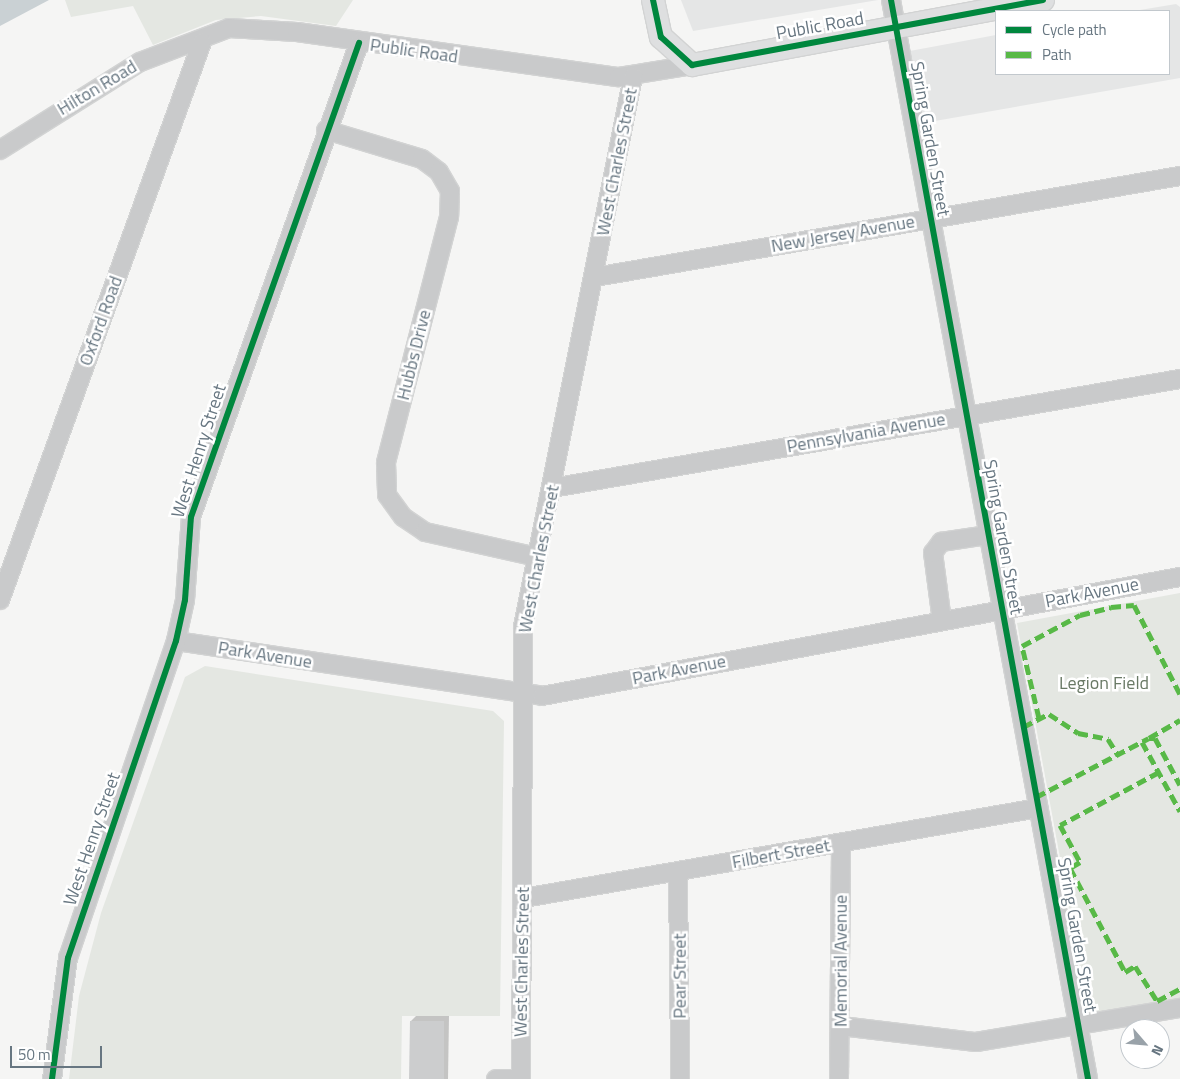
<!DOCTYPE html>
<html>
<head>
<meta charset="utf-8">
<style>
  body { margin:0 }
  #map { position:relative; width:1180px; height:1079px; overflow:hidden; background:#f5f5f4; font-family:"Titillium Web",sans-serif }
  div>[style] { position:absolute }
  .built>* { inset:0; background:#e5e6e6 }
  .green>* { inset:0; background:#e4e7e2 }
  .water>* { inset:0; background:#cad1d4 }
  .shadow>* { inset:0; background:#0003 }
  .building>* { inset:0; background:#cccdce }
  .roads { filter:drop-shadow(1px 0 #d2d3d3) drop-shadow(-1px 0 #d2d3d3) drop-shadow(0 1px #d2d3d3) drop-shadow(0 -1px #d2d3d3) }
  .minor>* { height:18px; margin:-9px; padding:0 9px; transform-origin:9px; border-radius:9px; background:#c9cacb }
  .major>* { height:22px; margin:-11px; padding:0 11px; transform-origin:11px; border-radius:11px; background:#dedfe0 }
  .quiet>* { height:5px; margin-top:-2.5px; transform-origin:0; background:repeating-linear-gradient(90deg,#58b947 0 10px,transparent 0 15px) }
  .cycleway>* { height:6px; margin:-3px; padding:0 3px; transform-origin:3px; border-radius:3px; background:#00873e }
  span { translate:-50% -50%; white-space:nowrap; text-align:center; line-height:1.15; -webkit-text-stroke:5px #fff; paint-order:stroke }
  .street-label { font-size:18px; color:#677681 }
  .park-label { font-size:18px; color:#697965 }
  .legend { position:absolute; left:995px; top:10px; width:175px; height:65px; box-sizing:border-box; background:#fff; border:1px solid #c2c8cd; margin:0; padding:6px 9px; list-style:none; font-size:15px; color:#677681 }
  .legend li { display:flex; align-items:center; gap:10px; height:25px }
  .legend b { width:25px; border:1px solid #c2c8cd }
  .north { position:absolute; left:1120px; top:1019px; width:50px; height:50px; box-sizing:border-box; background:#fff; border:1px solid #c2c8cd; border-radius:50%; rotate:117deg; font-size:14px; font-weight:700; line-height:20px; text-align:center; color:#677681 }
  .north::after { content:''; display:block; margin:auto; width:18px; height:22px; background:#99a2a9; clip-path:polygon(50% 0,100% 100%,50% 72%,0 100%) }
  .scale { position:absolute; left:10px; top:1046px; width:92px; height:22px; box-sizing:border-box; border:2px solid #677681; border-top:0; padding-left:6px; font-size:15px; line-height:18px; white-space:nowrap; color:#677681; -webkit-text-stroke:4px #fff; paint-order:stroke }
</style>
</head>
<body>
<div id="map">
  <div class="built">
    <div style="clip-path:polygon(681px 0,878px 0,693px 31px)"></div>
    <div style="clip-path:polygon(1176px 4px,1180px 7px,1180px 78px,912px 125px,899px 53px,996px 35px,996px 74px,1169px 74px,1169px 11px,1134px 11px)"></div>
  </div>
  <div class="green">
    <div style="clip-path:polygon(65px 0,353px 0,336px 26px,261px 16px,216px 20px,153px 45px,133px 6px,71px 17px)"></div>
    <div style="clip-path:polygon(1180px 593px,1180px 1001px,1089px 1016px,1017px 623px)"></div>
    <div style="clip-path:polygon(205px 666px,493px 711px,504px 721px,500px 1016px,402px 1016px,401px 1079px,69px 1079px,79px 996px,101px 913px,185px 677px)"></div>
  </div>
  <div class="water">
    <div style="clip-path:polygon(0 0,49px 0,0 26px)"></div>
  </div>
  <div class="shadow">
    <div style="clip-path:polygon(416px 1016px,449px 1016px,448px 1079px,410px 1079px,411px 1021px)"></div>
  </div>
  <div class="building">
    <div style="clip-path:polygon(410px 1021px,444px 1021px,444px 1079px,409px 1079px)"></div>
  </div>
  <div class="roads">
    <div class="minor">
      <div style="left:891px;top:0;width:1097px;rotate:79.65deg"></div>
      <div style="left:326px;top:130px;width:100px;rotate:16.8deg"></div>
      <div style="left:422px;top:159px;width:21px;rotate:37deg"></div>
      <div style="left:439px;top:172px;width:22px;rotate:60deg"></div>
      <div style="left:450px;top:191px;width:26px;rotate:92deg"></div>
      <div style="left:449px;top:217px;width:254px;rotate:104.4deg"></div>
      <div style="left:386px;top:463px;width:32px;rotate:88deg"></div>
      <div style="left:387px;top:495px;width:27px;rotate:54deg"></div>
      <div style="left:403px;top:517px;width:27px;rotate:34deg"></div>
      <div style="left:425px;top:532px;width:115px;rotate:12.6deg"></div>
      <div style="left:0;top:150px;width:165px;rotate:-32.2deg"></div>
      <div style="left:140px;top:62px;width:95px;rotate:-20.9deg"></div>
      <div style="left:229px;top:28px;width:68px;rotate:3.4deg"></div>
      <div style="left:297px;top:32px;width:325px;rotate:8deg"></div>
      <div style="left:619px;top:77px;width:74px;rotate:-9.3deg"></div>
      <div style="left:595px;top:277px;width:594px;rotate:-9.8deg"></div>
      <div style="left:552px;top:488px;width:637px;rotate:-9.85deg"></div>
      <div style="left:0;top:600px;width:593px;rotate:-70.1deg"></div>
      <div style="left:942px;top:621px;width:69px;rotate:-97.5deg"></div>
      <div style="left:933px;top:553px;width:14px;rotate:-54deg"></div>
      <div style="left:941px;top:542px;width:48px;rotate:-8.5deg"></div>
      <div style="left:176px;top:641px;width:370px;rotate:8.5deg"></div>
      <div style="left:542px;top:696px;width:649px;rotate:-10.57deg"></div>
      <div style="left:678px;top:873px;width:206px;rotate:89.4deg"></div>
      <div style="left:524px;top:898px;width:522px;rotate:-9.93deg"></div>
      <div style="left:841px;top:1026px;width:136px;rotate:6.8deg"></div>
      <div style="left:976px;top:1042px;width:207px;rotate:-9.5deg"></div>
      <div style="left:52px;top:1079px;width:122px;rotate:-82.5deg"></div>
      <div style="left:68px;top:958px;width:335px;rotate:-71.2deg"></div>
      <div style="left:176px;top:641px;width:42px;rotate:-77.6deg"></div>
      <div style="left:185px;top:600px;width:83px;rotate:-85.9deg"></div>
      <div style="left:191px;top:517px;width:503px;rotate:-70.48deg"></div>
      <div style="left:496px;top:1079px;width:25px"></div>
      <div style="left:521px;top:1079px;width:453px;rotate:-89.7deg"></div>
      <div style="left:523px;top:626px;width:560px;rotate:-78.67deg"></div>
      <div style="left:839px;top:1079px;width:236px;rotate:-89.5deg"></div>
    </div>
    <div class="major">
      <div style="left:653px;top:0;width:38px;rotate:78deg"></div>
      <div style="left:661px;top:37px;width:42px;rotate:42.1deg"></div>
      <div style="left:692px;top:65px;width:357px;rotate:-10.5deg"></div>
    </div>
  </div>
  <div class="quiet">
    <div style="left:1039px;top:718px;width:74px;rotate:-103.3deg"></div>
    <div style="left:1022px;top:646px;width:66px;rotate:-28.1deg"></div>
    <div style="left:1080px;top:615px;width:32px;rotate:-14deg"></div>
    <div style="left:1111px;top:607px;width:23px;rotate:-5deg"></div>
    <div style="left:1134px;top:605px;width:100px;rotate:62.7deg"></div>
    <div style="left:1023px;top:727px;width:29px;rotate:-27deg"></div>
    <div style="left:1049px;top:714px;width:35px;rotate:33deg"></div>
    <div style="left:1078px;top:733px;width:31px;rotate:11deg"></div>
    <div style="left:1108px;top:739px;width:19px;rotate:58deg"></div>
    <div style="left:1149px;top:738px;width:36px;rotate:-30deg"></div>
    <div style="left:1142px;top:742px;width:79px;rotate:61.2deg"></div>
    <div style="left:1159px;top:772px;width:112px;rotate:151.8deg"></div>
    <div style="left:1060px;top:825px;width:42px;rotate:61.6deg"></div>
    <div style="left:1080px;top:862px;width:12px;rotate:149deg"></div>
    <div style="left:1070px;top:868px;width:118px;rotate:62.1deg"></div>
    <div style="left:1125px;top:972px;width:12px;rotate:-31deg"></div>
    <div style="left:1135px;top:966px;width:41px;rotate:57.8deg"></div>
    <div style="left:1157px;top:1001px;width:26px;rotate:-28deg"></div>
    <div style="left:1036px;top:797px;width:127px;rotate:-27.6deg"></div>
    <div style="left:1149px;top:738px;width:6px"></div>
    <div style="left:1155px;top:738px;width:53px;rotate:62deg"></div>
  </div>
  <div class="cycleway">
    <div style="left:653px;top:0;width:38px;rotate:78deg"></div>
    <div style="left:661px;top:37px;width:42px;rotate:42.1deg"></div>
    <div style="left:692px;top:65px;width:357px;rotate:-10.5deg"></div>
    <div style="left:891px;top:0;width:1097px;rotate:79.65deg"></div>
    <div style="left:52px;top:1079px;width:122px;rotate:-82.5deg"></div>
    <div style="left:68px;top:958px;width:335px;rotate:-71.2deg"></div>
    <div style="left:176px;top:641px;width:42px;rotate:-77.6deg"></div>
    <div style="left:185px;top:600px;width:83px;rotate:-85.9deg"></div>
    <div style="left:191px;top:517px;width:503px;rotate:-70.48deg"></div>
  </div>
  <div class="street-label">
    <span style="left:820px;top:26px;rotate:-10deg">Public Road</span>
    <span style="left:414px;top:51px;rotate:8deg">Public Road</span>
    <span style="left:97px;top:88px;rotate:-31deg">Hilton Road</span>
    <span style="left:930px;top:139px;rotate:80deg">Spring Garden Street</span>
    <span style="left:617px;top:162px;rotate:-79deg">West Charles Street</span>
    <span style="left:843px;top:234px;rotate:-10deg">New Jersey Avenue</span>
    <span style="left:101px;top:321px;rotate:-70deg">Oxford Road</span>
    <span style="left:414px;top:355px;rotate:-76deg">Hubbs Drive</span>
    <span style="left:866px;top:433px;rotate:-10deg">Pennsylvania Avenue</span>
    <span style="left:199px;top:451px;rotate:-72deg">West Henry Street</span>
    <span style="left:1003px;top:537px;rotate:80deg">Spring Garden Street</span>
    <span style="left:539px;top:559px;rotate:-79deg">West Charles Street</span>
    <span style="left:1092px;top:593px;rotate:-11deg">Park Avenue</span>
    <span style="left:265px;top:655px;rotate:9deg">Park Avenue</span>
    <span style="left:679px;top:670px;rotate:-11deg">Park Avenue</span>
    <span style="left:92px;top:839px;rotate:-71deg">West Henry Street</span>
    <span style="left:781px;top:854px;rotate:-10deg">Filbert Street</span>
    <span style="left:1077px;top:935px;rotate:80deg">Spring Garden Street</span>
    <span style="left:841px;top:961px;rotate:-90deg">Memorial Avenue</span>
    <span style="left:522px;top:962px;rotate:-89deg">West Charles Street</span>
    <span style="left:680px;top:976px;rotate:-90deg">Pear Street</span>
  </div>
  <div class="park-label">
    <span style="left:1104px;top:683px">Legion Field</span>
  </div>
  <ul class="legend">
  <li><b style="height:6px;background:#00873e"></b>Cycle path</li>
  <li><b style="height:6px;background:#58b947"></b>Path</li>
  </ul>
  <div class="north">N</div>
  <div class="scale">50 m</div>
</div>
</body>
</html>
